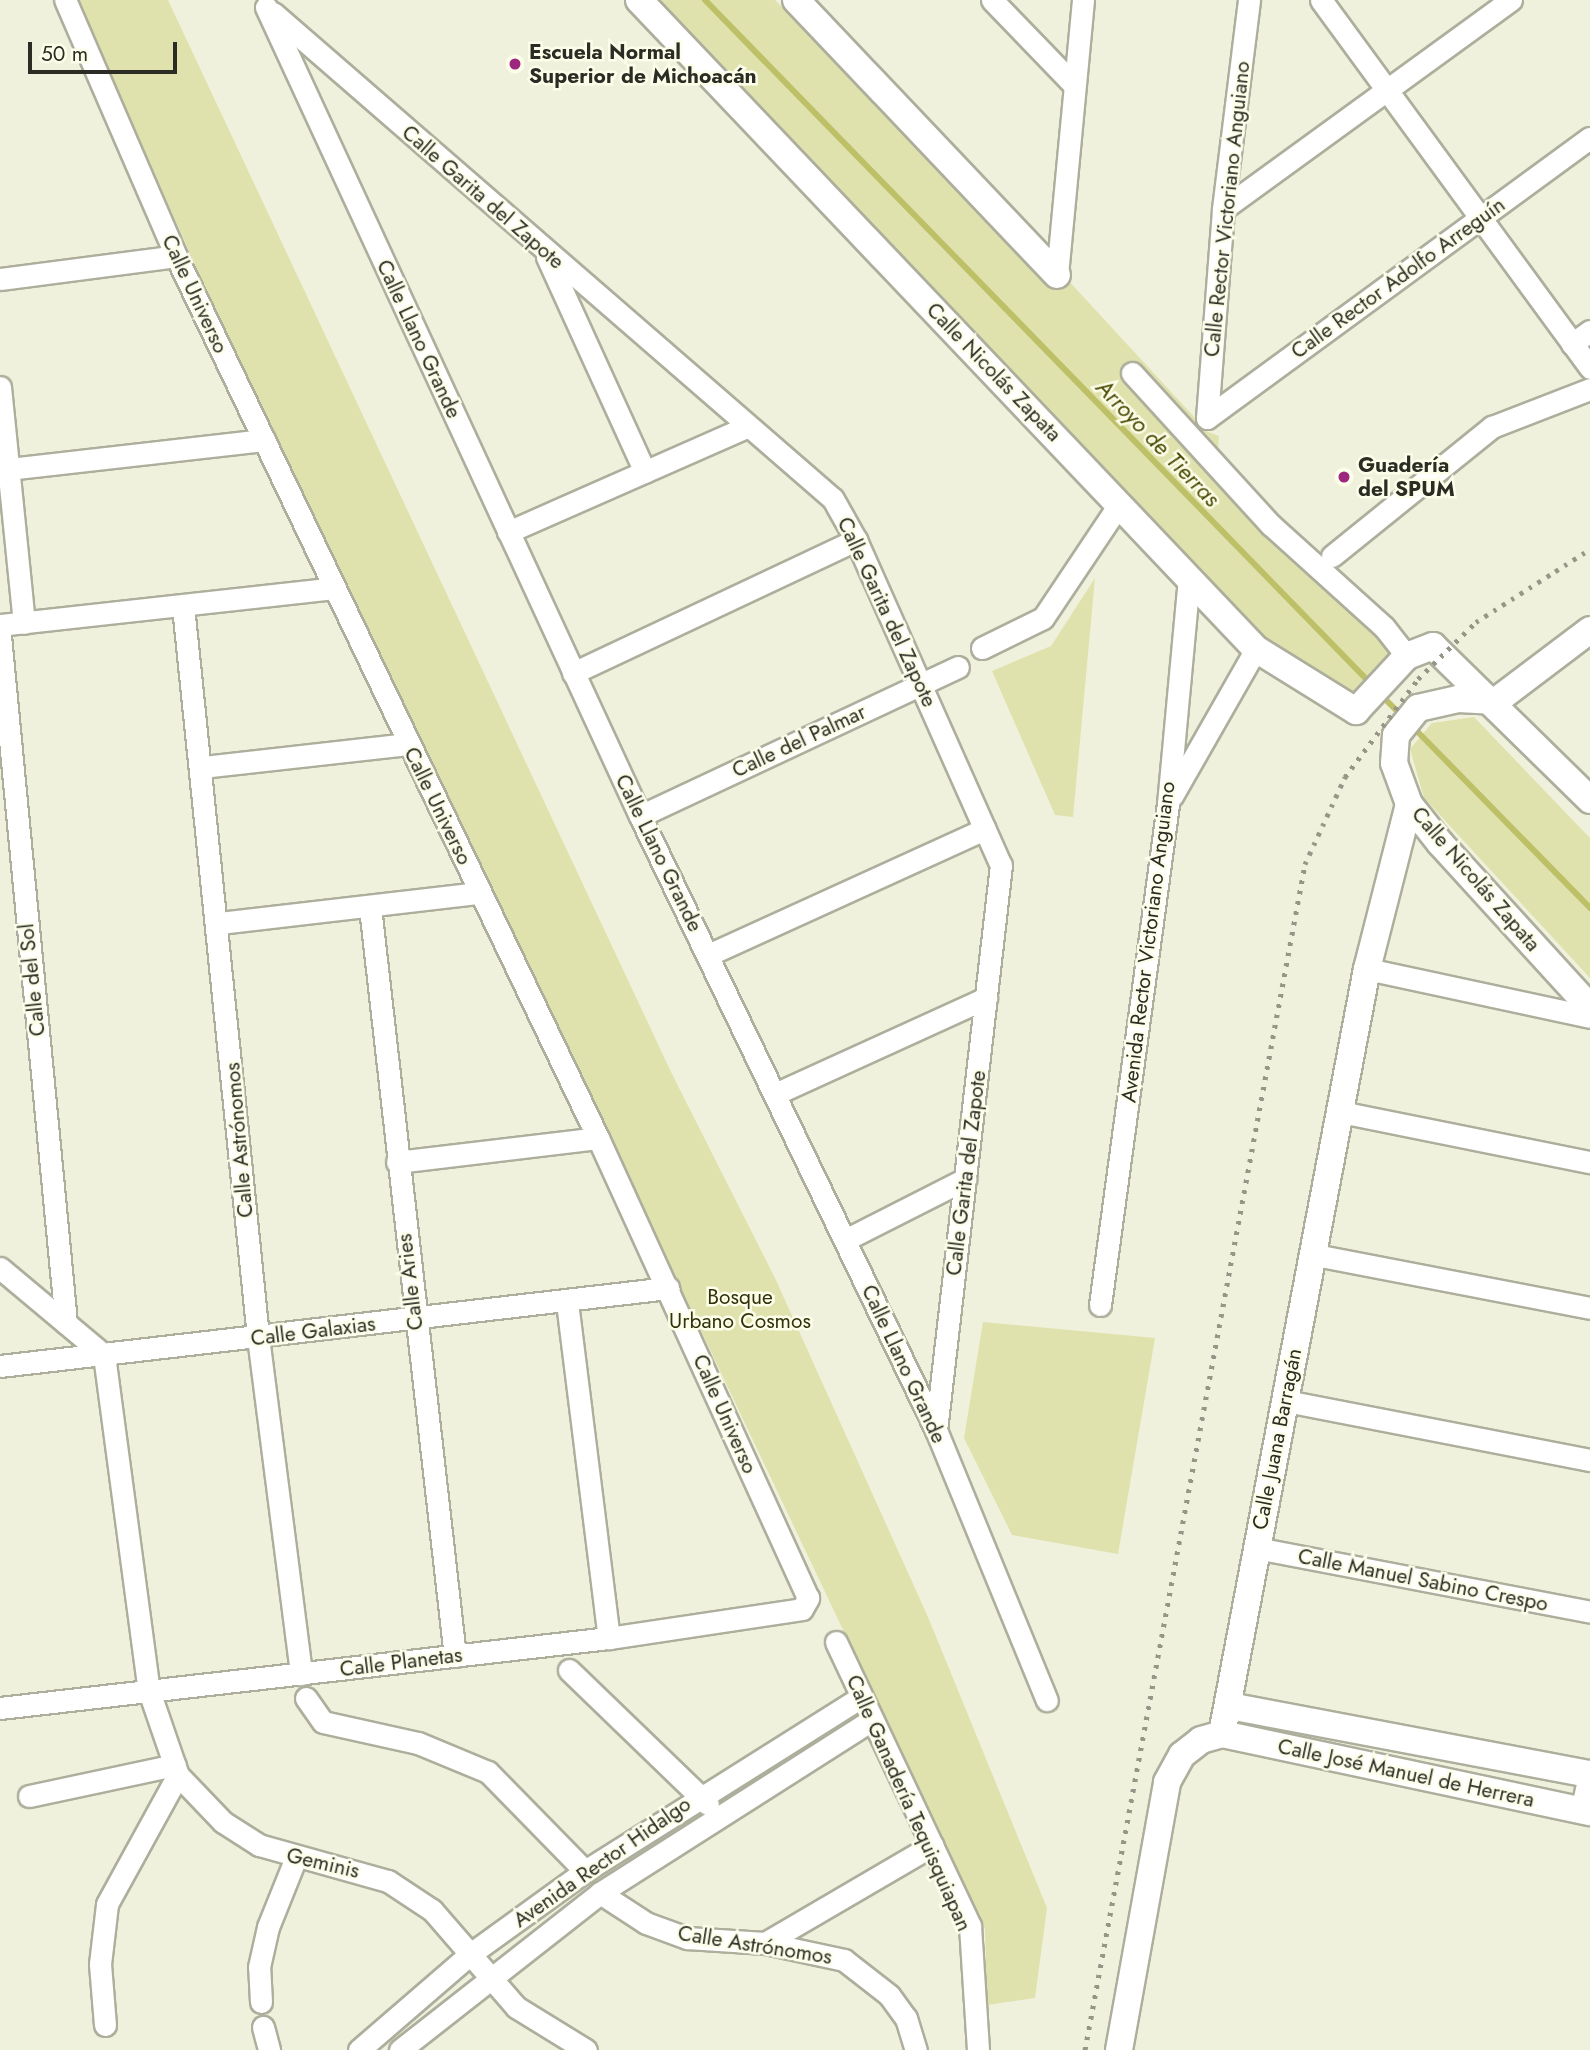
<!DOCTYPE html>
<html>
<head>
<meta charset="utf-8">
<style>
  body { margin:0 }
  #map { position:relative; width:1590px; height:2050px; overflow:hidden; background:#f0f1dd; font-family:Jost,sans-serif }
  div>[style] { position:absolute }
  .green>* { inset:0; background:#e0e2ad }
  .stream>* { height:6px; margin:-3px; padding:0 3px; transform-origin:3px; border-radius:3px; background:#bec068 }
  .roads { filter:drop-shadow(2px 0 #adae9c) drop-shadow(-2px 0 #adae9c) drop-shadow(0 2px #adae9c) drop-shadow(0 -2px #adae9c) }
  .minor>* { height:21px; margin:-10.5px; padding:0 10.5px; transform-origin:10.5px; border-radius:10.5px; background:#fff }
  .tertiary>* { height:26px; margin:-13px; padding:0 13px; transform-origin:13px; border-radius:13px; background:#fff }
  .rail>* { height:5px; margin-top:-2.5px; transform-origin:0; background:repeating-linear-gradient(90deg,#959687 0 3.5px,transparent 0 10.5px) }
  .dots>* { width:19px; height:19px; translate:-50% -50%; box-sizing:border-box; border:4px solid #fdfeea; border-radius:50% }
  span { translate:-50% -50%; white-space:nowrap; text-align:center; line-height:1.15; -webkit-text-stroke:5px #fdfeea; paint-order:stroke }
  .poi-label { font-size:21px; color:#2b2c24; font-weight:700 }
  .left { translate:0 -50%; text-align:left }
  .street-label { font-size:21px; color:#2b2c24 }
  .park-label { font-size:21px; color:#31310a }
  .water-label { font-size:23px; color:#4a4a03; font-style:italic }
  .scale { position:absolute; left:28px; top:42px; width:149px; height:32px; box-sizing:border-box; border:4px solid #2b2c24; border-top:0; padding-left:9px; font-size:21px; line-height:24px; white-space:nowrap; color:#2b2c24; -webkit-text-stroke:5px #fdfeea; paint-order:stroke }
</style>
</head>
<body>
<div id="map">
  <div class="green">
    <div style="clip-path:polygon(78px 0,168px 0,672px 1074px,775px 1278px,928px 1617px,1047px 1908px,1035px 1998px,987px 2005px,985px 1929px,196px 267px)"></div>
    <div style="clip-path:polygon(651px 0,775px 0,1043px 281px,1067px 279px,1208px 432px,1219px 436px,1218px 454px,1397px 648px,1356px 699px,1266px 644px)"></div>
    <div style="clip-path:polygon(1095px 578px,1073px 817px,1055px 815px,992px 671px,1051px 646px)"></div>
    <div style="clip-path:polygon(1474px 717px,1590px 838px,1590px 978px,1424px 798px,1410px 749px,1432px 723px)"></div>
    <div style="clip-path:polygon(983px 1322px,1155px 1338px,1118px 1554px,1012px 1535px,964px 1438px)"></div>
  </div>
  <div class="stream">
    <div style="left:705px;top:0;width:958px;rotate:45.76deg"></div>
    <div style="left:1380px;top:694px;width:31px;rotate:45deg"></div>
    <div style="left:1412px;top:726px;width:255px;rotate:45.6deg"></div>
  </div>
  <div class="roads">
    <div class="minor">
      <div style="left:992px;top:0;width:118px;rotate:46deg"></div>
      <div style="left:1321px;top:0;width:456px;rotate:53.8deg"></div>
      <div style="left:266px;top:7px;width:891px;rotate:65.19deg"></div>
      <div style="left:640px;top:816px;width:682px;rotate:64.26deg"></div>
      <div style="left:936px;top:1430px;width:292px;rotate:67.7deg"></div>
      <div style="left:273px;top:13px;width:741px;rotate:40.95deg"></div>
      <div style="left:833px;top:499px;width:47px;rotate:60.7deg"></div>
      <div style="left:856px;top:540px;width:356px;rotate:66deg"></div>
      <div style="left:1001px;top:865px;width:569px;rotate:96.56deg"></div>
      <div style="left:1223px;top:209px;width:356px;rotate:-36deg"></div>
      <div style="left:547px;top:257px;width:236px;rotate:65.5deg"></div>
      <div style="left:1057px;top:275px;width:276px;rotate:-84.6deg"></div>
      <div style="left:0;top:279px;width:177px;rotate:-7.4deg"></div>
      <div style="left:1572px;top:344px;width:22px;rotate:-36deg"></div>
      <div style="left:1132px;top:373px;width:206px;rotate:47.6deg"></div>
      <div style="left:1271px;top:525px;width:152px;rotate:42.1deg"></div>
      <div style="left:1384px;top:627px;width:37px;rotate:52deg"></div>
      <div style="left:0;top:387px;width:237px;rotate:84.2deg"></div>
      <div style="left:1207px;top:418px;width:474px;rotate:-36.2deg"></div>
      <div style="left:1207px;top:418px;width:210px;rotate:-85.6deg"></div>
      <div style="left:1223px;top:209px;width:211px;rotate:-82.9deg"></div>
      <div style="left:9px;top:469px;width:257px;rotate:-6.5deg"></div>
      <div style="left:508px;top:532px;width:262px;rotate:-23.8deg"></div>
      <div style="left:1332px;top:556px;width:206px;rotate:-38.9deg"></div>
      <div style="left:1492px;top:427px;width:105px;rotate:-21.2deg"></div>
      <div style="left:183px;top:606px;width:735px;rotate:84.14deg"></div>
      <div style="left:258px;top:1337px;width:340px;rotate:82.7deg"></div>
      <div style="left:0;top:625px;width:335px;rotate:-6.3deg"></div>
      <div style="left:0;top:636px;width:690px;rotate:84.51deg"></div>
      <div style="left:982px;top:648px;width:68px;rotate:-26.2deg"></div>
      <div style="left:1043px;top:618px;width:138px;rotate:-56.2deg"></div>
      <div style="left:573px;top:673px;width:313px;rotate:-25.2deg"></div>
      <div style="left:203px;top:767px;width:207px;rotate:-6.4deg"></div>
      <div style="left:1172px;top:796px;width:169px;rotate:-60.3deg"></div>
      <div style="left:640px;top:816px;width:351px;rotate:-25.1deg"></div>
      <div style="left:370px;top:907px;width:754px;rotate:83.53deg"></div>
      <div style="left:219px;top:923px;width:262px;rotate:-6.6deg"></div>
      <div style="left:708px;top:955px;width:304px;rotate:-24.5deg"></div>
      <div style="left:1367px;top:969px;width:228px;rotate:12.1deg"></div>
      <div style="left:775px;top:1094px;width:232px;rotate:-24.5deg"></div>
      <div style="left:1341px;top:1112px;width:254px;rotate:11.4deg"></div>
      <div style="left:397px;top:1162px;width:202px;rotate:-6.8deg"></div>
      <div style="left:845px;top:1240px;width:135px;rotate:-26.9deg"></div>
      <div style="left:1310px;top:1254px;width:285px;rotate:10.9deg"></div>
      <div style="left:0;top:1268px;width:136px;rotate:39.9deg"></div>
      <div style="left:567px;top:1302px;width:339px;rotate:82.9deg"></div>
      <div style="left:1100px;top:1305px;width:506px;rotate:-82.27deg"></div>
      <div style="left:1168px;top:804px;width:227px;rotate:-84.7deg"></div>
      <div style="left:104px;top:1355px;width:339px;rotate:82.4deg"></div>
      <div style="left:149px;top:1691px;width:89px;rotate:71deg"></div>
      <div style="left:178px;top:1775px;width:65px;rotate:46.2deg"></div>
      <div style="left:223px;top:1822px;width:43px;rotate:32.6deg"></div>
      <div style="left:259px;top:1845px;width:134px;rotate:15.6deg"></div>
      <div style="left:388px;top:1881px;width:53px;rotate:33.4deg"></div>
      <div style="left:432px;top:1910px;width:128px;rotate:49.1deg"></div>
      <div style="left:516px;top:2007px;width:82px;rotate:31.6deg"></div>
      <div style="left:0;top:1366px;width:673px;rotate:-6.66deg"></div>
      <div style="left:1286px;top:1401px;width:310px;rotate:11deg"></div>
      <div style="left:1256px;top:1548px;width:340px;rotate:10.8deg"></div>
      <div style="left:836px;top:1642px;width:314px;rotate:64.7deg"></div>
      <div style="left:970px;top:1926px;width:124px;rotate:86.3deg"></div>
      <div style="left:569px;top:1670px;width:193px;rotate:44deg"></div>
      <div style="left:306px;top:1698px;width:29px;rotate:55deg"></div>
      <div style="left:323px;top:1722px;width:97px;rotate:12.5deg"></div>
      <div style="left:418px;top:1743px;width:76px;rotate:22.5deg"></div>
      <div style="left:488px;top:1772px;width:139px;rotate:45.6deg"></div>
      <div style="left:0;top:1708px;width:613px;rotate:-6.56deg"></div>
      <div style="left:609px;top:1638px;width:195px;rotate:-8.5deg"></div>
      <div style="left:802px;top:1609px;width:13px;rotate:-61deg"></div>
      <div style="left:808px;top:1598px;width:506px;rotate:-114.54deg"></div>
      <div style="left:598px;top:1138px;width:978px;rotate:-115.57deg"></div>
      <div style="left:176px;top:256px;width:279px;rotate:-113.4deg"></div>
      <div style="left:29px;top:1796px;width:149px;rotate:-12deg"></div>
      <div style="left:1581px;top:1811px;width:41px;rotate:-77.3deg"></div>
      <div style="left:600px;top:1893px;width:55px;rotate:33.1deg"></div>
      <div style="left:646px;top:1923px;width:44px;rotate:20.1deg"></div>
      <div style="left:687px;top:1938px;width:78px;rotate:3.7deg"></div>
      <div style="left:765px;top:1943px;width:81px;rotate:12.1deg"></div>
      <div style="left:844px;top:1960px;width:57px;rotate:37.9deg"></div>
      <div style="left:889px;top:1995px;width:29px;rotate:54deg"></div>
      <div style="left:906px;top:2018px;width:34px;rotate:73deg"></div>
      <div style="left:765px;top:1943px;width:194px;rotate:-30.3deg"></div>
      <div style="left:261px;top:2002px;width:35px;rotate:-93deg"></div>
      <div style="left:259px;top:1967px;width:41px;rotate:-77.3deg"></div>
      <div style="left:268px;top:1927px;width:72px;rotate:-68.1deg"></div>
      <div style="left:105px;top:2025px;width:61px;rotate:-94.7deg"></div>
      <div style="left:100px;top:1964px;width:60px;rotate:-83.3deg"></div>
      <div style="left:107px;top:1904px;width:147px;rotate:-61.2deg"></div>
      <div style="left:263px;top:2027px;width:24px;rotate:75deg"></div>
      <div style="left:359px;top:2050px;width:145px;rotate:-40.8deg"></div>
      <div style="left:469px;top:1955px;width:143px;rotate:-35.9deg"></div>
      <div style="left:585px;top:1871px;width:326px;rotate:-32.2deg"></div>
      <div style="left:400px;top:2050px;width:254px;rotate:-38.1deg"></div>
      <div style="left:600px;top:1893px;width:322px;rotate:-32.5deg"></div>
    </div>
    <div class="tertiary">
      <div style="left:639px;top:0;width:895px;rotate:46.45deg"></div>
      <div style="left:1256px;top:649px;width:118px;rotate:31.8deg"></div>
      <div style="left:1356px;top:711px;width:75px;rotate:-47.2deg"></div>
      <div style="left:1407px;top:656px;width:28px;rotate:-21deg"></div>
      <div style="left:1433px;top:646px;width:220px;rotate:44.4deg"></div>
      <div style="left:796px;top:0;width:379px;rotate:46.5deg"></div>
      <div style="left:1590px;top:630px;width:118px;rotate:142.9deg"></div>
      <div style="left:1496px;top:701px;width:38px;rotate:-177deg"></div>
      <div style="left:1458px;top:699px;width:41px;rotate:167.3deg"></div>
      <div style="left:1418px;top:708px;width:35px;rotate:129deg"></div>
      <div style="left:1396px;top:735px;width:28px;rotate:94deg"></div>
      <div style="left:1394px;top:763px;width:44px;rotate:69.9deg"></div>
      <div style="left:1409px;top:804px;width:50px;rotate:51.5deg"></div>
      <div style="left:1440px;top:843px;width:222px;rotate:47.6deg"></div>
      <div style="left:1229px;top:1706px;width:367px;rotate:10.7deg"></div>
      <div style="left:1222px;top:1734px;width:779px;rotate:-79.27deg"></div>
      <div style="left:1367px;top:969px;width:170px;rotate:-75.7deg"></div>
      <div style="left:1119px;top:2050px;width:272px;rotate:-79.8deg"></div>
      <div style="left:1167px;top:1782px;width:31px;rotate:-61deg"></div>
      <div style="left:1182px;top:1755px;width:24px;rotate:-38deg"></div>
      <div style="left:1201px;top:1740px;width:22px;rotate:-16deg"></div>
      <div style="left:1222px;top:1734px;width:376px;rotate:12deg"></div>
    </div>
  </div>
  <div class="rail">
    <div style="left:1085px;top:2050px;width:1206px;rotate:-79.49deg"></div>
    <div style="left:1305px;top:864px;width:96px;rotate:-65.3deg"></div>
    <div style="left:1345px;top:777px;width:122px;rotate:-53.3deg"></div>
    <div style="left:1418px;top:679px;width:81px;rotate:-44.5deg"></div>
    <div style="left:1476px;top:622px;width:135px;rotate:-32.6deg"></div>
  </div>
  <div class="dots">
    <div style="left:515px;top:64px;background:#9e267f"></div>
    <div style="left:1344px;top:477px;background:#9e267f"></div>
  </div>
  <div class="poi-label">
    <span class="left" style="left:529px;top:64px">Escuela Normal<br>Superior de Michoacán</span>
    <span class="left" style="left:1358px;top:477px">Guadería<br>del SPUM</span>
  </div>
  <div class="street-label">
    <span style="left:483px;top:197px;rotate:41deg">Calle Garita del Zapote</span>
    <span style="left:1227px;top:209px;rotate:-84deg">Calle Rector Victoriano Anguiano</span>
    <span style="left:1398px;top:278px;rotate:-36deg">Calle Rector Adolfo Arreguín</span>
    <span style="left:195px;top:294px;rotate:65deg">Calle Universo</span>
    <span style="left:419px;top:339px;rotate:65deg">Calle Llano Grande</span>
    <span style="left:994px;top:372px;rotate:46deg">Calle Nicolás Zapata</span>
    <span style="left:887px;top:612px;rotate:65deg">Calle Garita del Zapote</span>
    <span style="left:799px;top:741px;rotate:-25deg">Calle del Palmar</span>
    <span style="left:438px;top:806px;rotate:64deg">Calle Universo</span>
    <span style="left:659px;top:853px;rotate:64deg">Calle Llano Grande</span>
    <span style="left:1476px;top:879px;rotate:49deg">Calle Nicolás Zapata</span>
    <span style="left:1148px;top:942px;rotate:-83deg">Avenida Rector Victoriano Anguiano</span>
    <span style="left:32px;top:980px;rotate:-96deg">Calle del Sol</span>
    <span style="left:239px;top:1140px;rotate:-95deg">Calle Astrónomos</span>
    <span style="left:966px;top:1173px;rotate:-83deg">Calle Garita del Zapote</span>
    <span style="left:410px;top:1282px;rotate:-97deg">Calle Aries</span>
    <span style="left:313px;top:1331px;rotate:-7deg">Calle Galaxias</span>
    <span style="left:904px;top:1364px;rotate:65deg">Calle Llano Grande</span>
    <span style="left:725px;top:1414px;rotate:66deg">Calle Universo</span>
    <span style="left:1277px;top:1439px;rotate:-79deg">Calle Juana Barragán</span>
    <span style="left:1423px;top:1580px;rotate:11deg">Calle Manuel Sabino Crespo</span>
    <span style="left:401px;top:1662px;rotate:-7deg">Calle Planetas</span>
    <span style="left:1406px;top:1773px;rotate:12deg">Calle José Manuel de Herrera</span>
    <span style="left:909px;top:1803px;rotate:66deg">Calle Ganadería Tequisquiapan</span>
    <span style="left:602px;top:1862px;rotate:-35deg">Avenida Rector Hidalgo</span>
    <span style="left:323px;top:1863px;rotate:13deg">Geminis</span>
    <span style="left:755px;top:1945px;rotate:9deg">Calle Astrónomos</span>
  </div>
  <div class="park-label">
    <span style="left:740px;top:1309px">Bosque<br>Urbano Cosmos</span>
  </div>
  <div class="water-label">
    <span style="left:1158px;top:443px;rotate:46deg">Arroyo de Tierras</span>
  </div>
  <div class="scale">50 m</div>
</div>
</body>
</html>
